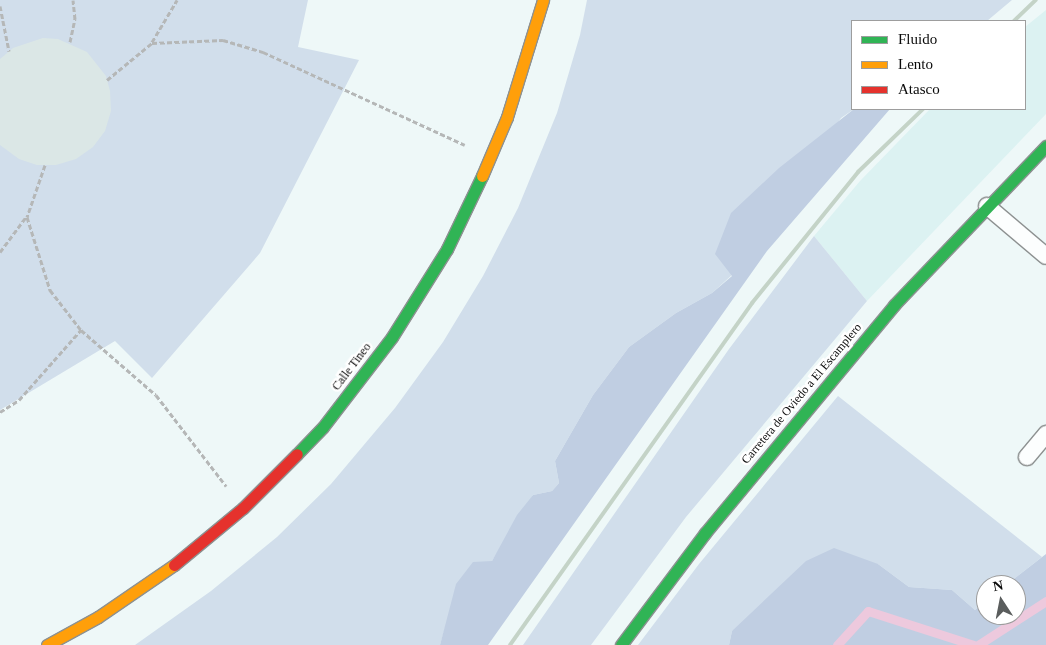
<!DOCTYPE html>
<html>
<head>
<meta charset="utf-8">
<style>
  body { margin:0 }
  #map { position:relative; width:1046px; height:645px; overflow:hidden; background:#eef8f8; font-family:"Times New Roman",serif }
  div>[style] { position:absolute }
  .farmland>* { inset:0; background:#dcf2f2 }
  .green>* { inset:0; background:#d1deeb }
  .forest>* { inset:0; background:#c0cee2 }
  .plaza>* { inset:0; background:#dbe7e6 }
  .stream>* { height:9px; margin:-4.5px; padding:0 4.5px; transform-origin:4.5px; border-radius:4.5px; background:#edc9dd }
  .path>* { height:3px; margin-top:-1.5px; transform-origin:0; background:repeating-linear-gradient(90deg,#b5b7b7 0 5px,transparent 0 7.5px) }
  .roads { filter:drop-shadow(1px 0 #8d9191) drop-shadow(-1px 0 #8d9191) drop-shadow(0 1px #8d9191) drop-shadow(0 -1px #8d9191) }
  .lane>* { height:16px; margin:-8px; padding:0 8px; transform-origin:8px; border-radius:8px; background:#fcfefe }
  .fast>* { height:11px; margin:-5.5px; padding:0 5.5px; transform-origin:5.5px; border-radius:5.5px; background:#30b455 }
  .slow>* { height:11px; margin:-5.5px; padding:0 5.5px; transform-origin:5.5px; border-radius:5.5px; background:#ff9f0a }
  .jam>* { height:11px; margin:-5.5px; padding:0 5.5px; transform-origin:5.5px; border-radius:5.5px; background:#e5322d }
  .rail>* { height:4px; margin:-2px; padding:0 2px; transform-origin:2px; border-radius:2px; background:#c4d3c7 }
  span { translate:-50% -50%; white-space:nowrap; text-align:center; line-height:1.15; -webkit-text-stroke:5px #fff; paint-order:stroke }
  .street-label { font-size:12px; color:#0a0a0a }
  .legend { position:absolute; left:851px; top:20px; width:175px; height:90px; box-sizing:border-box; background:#fff; border:1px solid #9d9d9d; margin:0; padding:6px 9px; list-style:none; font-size:15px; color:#0a0a0a }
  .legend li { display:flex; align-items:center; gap:10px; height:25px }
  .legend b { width:25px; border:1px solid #9d9d9d }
  .north { position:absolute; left:976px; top:575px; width:50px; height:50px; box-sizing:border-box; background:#fff; border:1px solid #9d9d9d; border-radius:50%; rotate:349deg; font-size:14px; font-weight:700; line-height:20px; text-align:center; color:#0a0a0a }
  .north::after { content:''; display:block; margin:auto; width:18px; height:22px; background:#5a5d5d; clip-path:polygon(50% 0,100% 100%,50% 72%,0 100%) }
</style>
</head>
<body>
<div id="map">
  <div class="farmland">
    <div style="clip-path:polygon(1046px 10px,1046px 114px,867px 301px,814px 236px,860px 181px,930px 109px,1025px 109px,1025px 27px)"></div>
  </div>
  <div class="green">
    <div style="clip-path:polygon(0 0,308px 0,298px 47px,359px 60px,260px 253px,152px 378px,115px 341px,0 410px)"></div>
    <div style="clip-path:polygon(587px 0,1012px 0,987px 21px,852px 21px,854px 109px,841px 118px,732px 275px,712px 293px,676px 313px,629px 347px,593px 395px,555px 461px,559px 483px,552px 491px,533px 495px,492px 561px,448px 618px,440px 645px,135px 645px,211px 591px,277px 537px,331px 484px,395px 408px,443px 342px,483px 276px,518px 208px,557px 113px,580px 35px)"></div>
    <div style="clip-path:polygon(814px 236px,867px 301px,686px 517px,591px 645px,523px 645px,729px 349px)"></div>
    <div style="clip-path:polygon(838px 396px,1042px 557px,1006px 585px,986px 585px,986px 601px,975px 610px,952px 590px,909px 587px,878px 564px,732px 631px,729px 645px,638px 645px,699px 564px)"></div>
  </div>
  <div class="forest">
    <div style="clip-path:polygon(854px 109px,890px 109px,767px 251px,488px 645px,440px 645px,456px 584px,473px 562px,492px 561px,517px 515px,533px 495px,552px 491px,559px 483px,555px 461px,593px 395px,629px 347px,676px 313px,712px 293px,732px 276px,715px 254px,731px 213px,779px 168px)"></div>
    <div style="clip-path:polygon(834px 548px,878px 564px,909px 587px,952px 590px,975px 610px,986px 601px,986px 615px,1016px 615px,1016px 585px,1006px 585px,1046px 554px,1046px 645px,729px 645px,732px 631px,806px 561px)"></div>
  </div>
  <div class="plaza">
    <div style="clip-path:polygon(43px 38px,58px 39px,87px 52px,106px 76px,110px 91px,111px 111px,105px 131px,93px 147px,76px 159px,56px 165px,37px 165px,19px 159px,0 145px,0 59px,13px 48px)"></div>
  </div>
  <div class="stream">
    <div style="left:837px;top:645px;width:46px;rotate:-47.6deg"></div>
    <div style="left:868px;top:611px;width:111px;rotate:17.8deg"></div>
    <div style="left:978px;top:645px;width:81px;rotate:-32.9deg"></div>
  </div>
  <div class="path">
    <div style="left:0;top:6px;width:46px;rotate:78.7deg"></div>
    <div style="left:70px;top:42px;width:24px;rotate:-78deg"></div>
    <div style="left:75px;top:19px;width:19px;rotate:-96deg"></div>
    <div style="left:152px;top:42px;width:49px;rotate:-59.2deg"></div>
    <div style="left:107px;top:80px;width:58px;rotate:-39.4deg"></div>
    <div style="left:152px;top:43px;width:71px;rotate:-2.4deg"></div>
    <div style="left:223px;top:40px;width:42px;rotate:16.7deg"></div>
    <div style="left:263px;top:52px;width:222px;rotate:24.7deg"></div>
    <div style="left:45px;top:165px;width:55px;rotate:109.1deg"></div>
    <div style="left:27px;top:217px;width:77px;rotate:72.5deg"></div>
    <div style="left:50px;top:290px;width:51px;rotate:52.2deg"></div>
    <div style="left:81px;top:330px;width:99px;rotate:40.9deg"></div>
    <div style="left:156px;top:395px;width:115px;rotate:52.4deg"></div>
    <div style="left:0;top:252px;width:44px;rotate:-53.4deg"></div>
    <div style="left:0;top:412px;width:22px;rotate:-32deg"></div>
    <div style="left:19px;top:400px;width:94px;rotate:-48.5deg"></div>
  </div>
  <div class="roads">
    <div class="lane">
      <div style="left:987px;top:206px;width:77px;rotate:40.3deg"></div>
      <div style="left:1027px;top:457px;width:30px;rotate:-50deg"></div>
    </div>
    <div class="fast">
      <div style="left:297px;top:454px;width:37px;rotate:-46deg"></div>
      <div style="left:323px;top:427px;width:113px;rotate:-52.5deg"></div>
      <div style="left:392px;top:337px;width:104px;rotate:-58deg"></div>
      <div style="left:447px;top:249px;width:81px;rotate:-64.4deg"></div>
      <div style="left:621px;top:645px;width:140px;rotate:-53.1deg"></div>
      <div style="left:705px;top:533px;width:296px;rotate:-50.3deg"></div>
      <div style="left:894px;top:305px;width:220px;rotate:-46.3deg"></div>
    </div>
    <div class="slow">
      <div style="left:482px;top:176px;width:64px;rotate:-67deg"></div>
      <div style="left:507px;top:117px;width:122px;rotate:-72.9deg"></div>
      <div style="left:47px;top:645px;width:58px;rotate:-28.8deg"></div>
      <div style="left:98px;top:617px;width:92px;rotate:-34.4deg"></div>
    </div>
    <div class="jam">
      <div style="left:174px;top:565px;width:89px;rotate:-39.6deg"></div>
      <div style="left:243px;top:508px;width:76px;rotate:-45deg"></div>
    </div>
  </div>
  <div class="rail">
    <div style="left:1014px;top:21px;width:30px;rotate:-44deg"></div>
    <div style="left:510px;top:645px;width:419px;rotate:-54.7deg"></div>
    <div style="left:752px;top:303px;width:169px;rotate:-51deg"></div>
    <div style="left:858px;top:172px;width:91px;rotate:-44.1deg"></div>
  </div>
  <div class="street-label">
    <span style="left:352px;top:367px;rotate:-53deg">Calle Tineo</span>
    <span style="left:802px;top:394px;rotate:-50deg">Carretera de Oviedo a El Escamplero</span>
  </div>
  <ul class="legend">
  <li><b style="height:6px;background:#30b455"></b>Fluido</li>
  <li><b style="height:6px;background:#ff9f0a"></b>Lento</li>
  <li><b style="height:6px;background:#e5322d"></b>Atasco</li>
  </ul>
  <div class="north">N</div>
</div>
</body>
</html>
